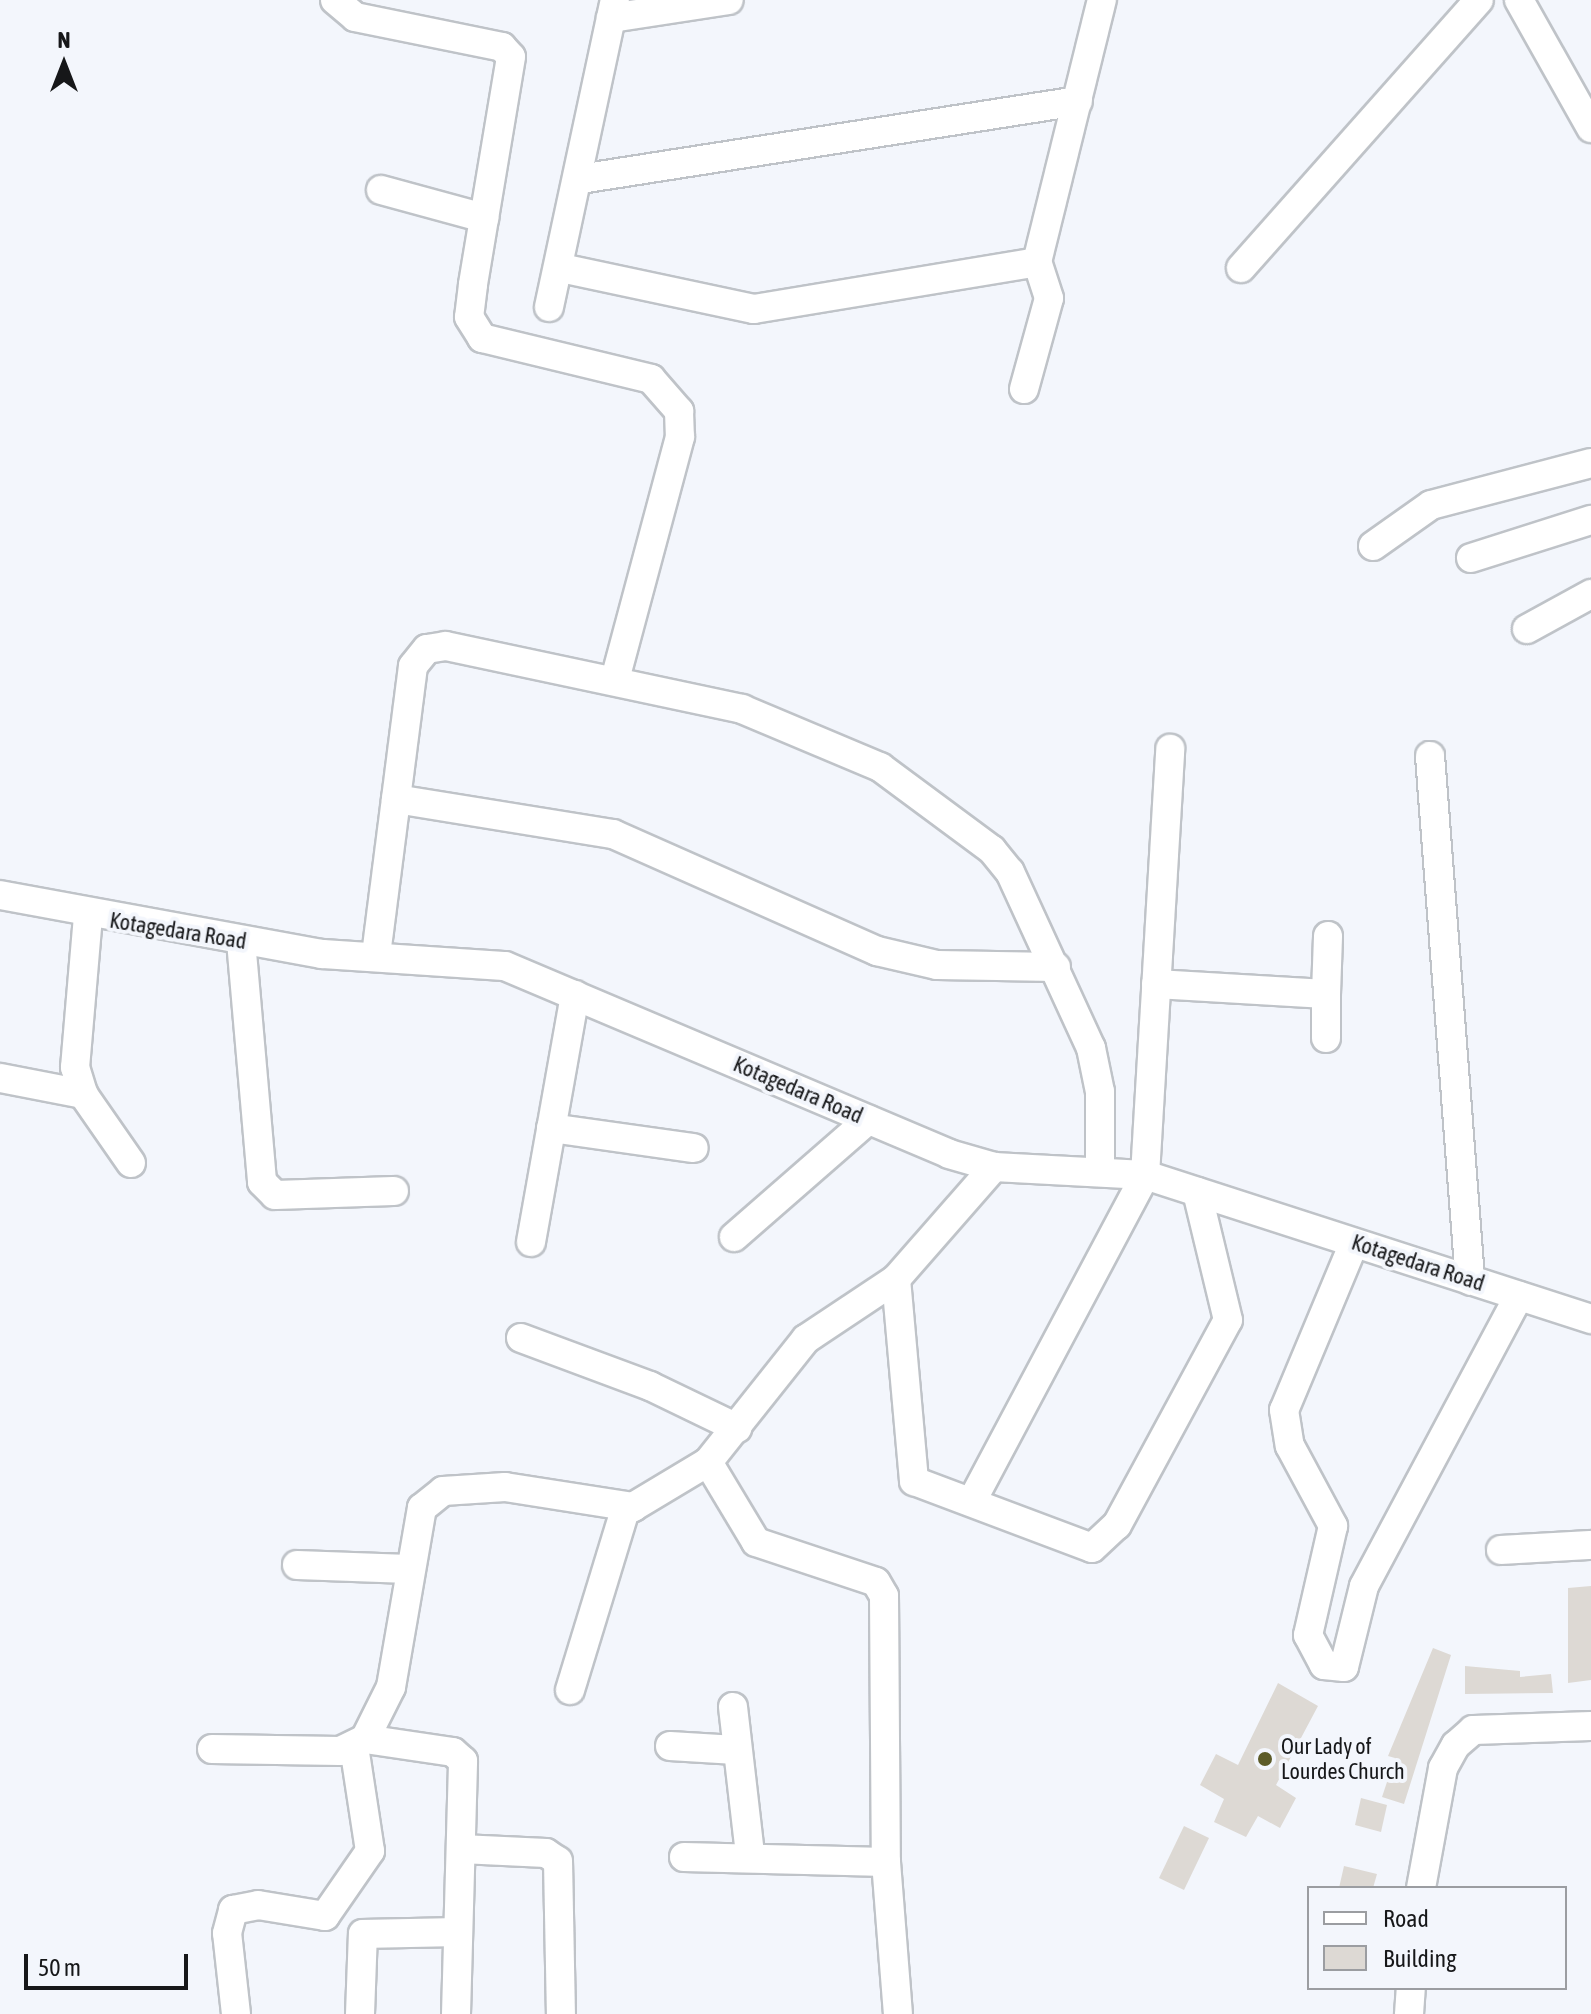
<!DOCTYPE html>
<html>
<head>
<meta charset="utf-8">
<style>
  body { margin:0 }
  #map { position:relative; width:1591px; height:2014px; overflow:hidden; background:#f3f6fc; font-family:"Asap Condensed",sans-serif }
  div>[style] { position:absolute }
  .building>* { inset:0; background:#ddd9d4 }
  .roads { filter:drop-shadow(2px 0 #bfc3c8) drop-shadow(-2px 0 #bfc3c8) drop-shadow(0 2px #bfc3c8) drop-shadow(0 -2px #bfc3c8) }
  .minor>* { height:28px; margin:-14px; padding:0 14px; transform-origin:14px; border-radius:14px; background:#fff }
  .dots>* { width:22px; height:22px; translate:-50% -50%; box-sizing:border-box; border:4px solid #f3f6fc; border-radius:50% }
  span { translate:-50% -50%; white-space:nowrap; text-align:center; line-height:1.15; -webkit-text-stroke:8px #f3f6fc; paint-order:stroke }
  .street-label { font-size:22px; color:#161719 }
  .poi-label { font-size:22px; color:#161719 }
  .left { translate:0 -50%; text-align:left }
  .legend { position:absolute; left:1307px; top:1886px; width:260px; height:104px; box-sizing:border-box; background:#f3f6fc; border:2px solid #9b9da1; margin:0; padding:10px 14px; list-style:none; font-size:24px; color:#161719 }
  .legend li { display:flex; align-items:center; gap:16px; height:40px }
  .legend b { width:40px; border:2px solid #9b9da1 }
  .north { position:absolute; left:24px; top:24px; width:80px; height:80px; -webkit-text-stroke:6px #f3f6fc; paint-order:stroke; rotate:0deg; font-size:22px; font-weight:700; line-height:32px; text-align:center; color:#161719 }
  .north::after { content:''; display:block; margin:auto; width:28px; height:36px; background:#161719; clip-path:polygon(50% 0,100% 100%,50% 72%,0 100%) }
  .scale { position:absolute; left:24px; top:1954px; width:164px; height:36px; box-sizing:border-box; border:4px solid #161719; border-top:0; padding-left:10px; font-size:24px; line-height:28px; white-space:nowrap; color:#161719; -webkit-text-stroke:6px #f3f6fc; paint-order:stroke }
</style>
</head>
<body>
<div id="map">
  <div class="building">
    <div style="clip-path:polygon(1591px 1586px,1591px 1680px,1568px 1683px,1568px 1588px)"></div>
    <div style="clip-path:polygon(1433px 1648px,1451px 1655px,1404px 1804px,1382px 1797px,1395px 1758px,1388px 1756px)"></div>
    <div style="clip-path:polygon(1465px 1666px,1520px 1671px,1520px 1677px,1551px 1674px,1553px 1693px,1465px 1694px)"></div>
    <div style="clip-path:polygon(1278px 1683px,1318px 1706px,1276px 1785px,1296px 1798px,1280px 1828px,1258px 1816px,1246px 1837px,1214px 1822px,1224px 1799px,1200px 1785px,1216px 1754px,1238px 1765px)"></div>
    <div style="clip-path:polygon(1361px 1798px,1387px 1805px,1381px 1832px,1355px 1825px)"></div>
    <div style="clip-path:polygon(1184px 1826px,1209px 1838px,1184px 1890px,1159px 1878px)"></div>
    <div style="clip-path:polygon(1344px 1866px,1377px 1874px,1373px 1888px,1339px 1888px)"></div>
  </div>
  <div class="roads">
    <div class="minor">
      <div style="left:335px;top:0;width:26px;rotate:40deg"></div>
      <div style="left:355px;top:17px;width:150px;rotate:11.5deg"></div>
      <div style="left:502px;top:47px;width:13px;rotate:48deg"></div>
      <div style="left:511px;top:57px;width:231px;rotate:99.5deg"></div>
      <div style="left:473px;top:285px;width:32px;rotate:97deg"></div>
      <div style="left:469px;top:317px;width:25px;rotate:58deg"></div>
      <div style="left:482px;top:338px;width:174px;rotate:13.6deg"></div>
      <div style="left:651px;top:379px;width:43px;rotate:48.8deg"></div>
      <div style="left:679px;top:411px;width:26px;rotate:88deg"></div>
      <div style="left:680px;top:437px;width:252px;rotate:105deg"></div>
      <div style="left:1519px;top:0;width:147px;rotate:60.6deg"></div>
      <div style="left:611px;top:18px;width:119px;rotate:-8.7deg"></div>
      <div style="left:580px;top:179px;width:504px;rotate:-8.9deg"></div>
      <div style="left:381px;top:190px;width:107px;rotate:15.2deg"></div>
      <div style="left:561px;top:268px;width:197px;rotate:12deg"></div>
      <div style="left:754px;top:309px;width:287px;rotate:-9.4deg"></div>
      <div style="left:1037px;top:262px;width:270px;rotate:-76.1deg"></div>
      <div style="left:1241px;top:268px;width:358px;rotate:-48.4deg"></div>
      <div style="left:549px;top:307px;width:314px;rotate:-77.9deg"></div>
      <div style="left:1024px;top:389px;width:94px;rotate:-74.6deg"></div>
      <div style="left:1049px;top:298px;width:38px;rotate:-108deg"></div>
      <div style="left:1373px;top:546px;width:71px;rotate:-35.3deg"></div>
      <div style="left:1431px;top:505px;width:165px;rotate:-14.7deg"></div>
      <div style="left:1471px;top:558px;width:126px;rotate:-17.6deg"></div>
      <div style="left:1527px;top:629px;width:73px;rotate:-28.7deg"></div>
      <div style="left:1430px;top:756px;width:526px;rotate:85.63deg"></div>
      <div style="left:396px;top:799px;width:220px;rotate:9.2deg"></div>
      <div style="left:613px;top:834px;width:289px;rotate:23.9deg"></div>
      <div style="left:877px;top:951px;width:62px;rotate:13.1deg"></div>
      <div style="left:937px;top:965px;width:119px;rotate:1deg"></div>
      <div style="left:0;top:895px;width:327px;rotate:10.4deg"></div>
      <div style="left:322px;top:954px;width:183px;rotate:3.8deg"></div>
      <div style="left:505px;top:966px;width:482px;rotate:22.9deg"></div>
      <div style="left:949px;top:1154px;width:47px;rotate:16.1deg"></div>
      <div style="left:994px;top:1167px;width:151px;rotate:3deg"></div>
      <div style="left:1145px;top:1175px;width:469px;rotate:17.9deg"></div>
      <div style="left:88px;top:916px;width:152px;rotate:94.9deg"></div>
      <div style="left:75px;top:1067px;width:28px;rotate:73deg"></div>
      <div style="left:83px;top:1094px;width:84px;rotate:55.2deg"></div>
      <div style="left:241px;top:941px;width:242px;rotate:85deg"></div>
      <div style="left:262px;top:1182px;width:18px;rotate:45deg"></div>
      <div style="left:275px;top:1195px;width:119px;rotate:-1.9deg"></div>
      <div style="left:376px;top:955px;width:291px;rotate:-82.7deg"></div>
      <div style="left:413px;top:666px;width:22px;rotate:-51deg"></div>
      <div style="left:427px;top:649px;width:19px;rotate:-9deg"></div>
      <div style="left:446px;top:646px;width:303px;rotate:12deg"></div>
      <div style="left:742px;top:709px;width:150px;rotate:22.8deg"></div>
      <div style="left:880px;top:767px;width:139px;rotate:36.5deg"></div>
      <div style="left:992px;top:850px;width:28px;rotate:51deg"></div>
      <div style="left:1010px;top:872px;width:194px;rotate:65.3deg"></div>
      <div style="left:1091px;top:1048px;width:45px;rotate:78.4deg"></div>
      <div style="left:1100px;top:1092px;width:80px;rotate:90deg"></div>
      <div style="left:1156px;top:984px;width:170px;rotate:3.4deg"></div>
      <div style="left:1326px;top:994px;width:58px;rotate:-88deg"></div>
      <div style="left:1326px;top:994px;width:44px;rotate:90deg"></div>
      <div style="left:0;top:1078px;width:85px;rotate:10.9deg"></div>
      <div style="left:551px;top:1128px;width:144px;rotate:8deg"></div>
      <div style="left:734px;top:1237px;width:178px;rotate:-41.1deg"></div>
      <div style="left:531px;top:1242px;width:251px;rotate:-79.9deg"></div>
      <div style="left:1354px;top:1243px;width:181px;rotate:112.7deg"></div>
      <div style="left:1284px;top:1410px;width:36px;rotate:81deg"></div>
      <div style="left:1290px;top:1446px;width:91px;rotate:61.7deg"></div>
      <div style="left:1333px;top:1526px;width:112px;rotate:102.9deg"></div>
      <div style="left:1308px;top:1635px;width:34px;rotate:62deg"></div>
      <div style="left:1324px;top:1665px;width:20px;rotate:6deg"></div>
      <div style="left:1344px;top:1667px;width:83px;rotate:-76.1deg"></div>
      <div style="left:1364px;top:1586px;width:329px;rotate:-61.9deg"></div>
      <div style="left:896px;top:1279px;width:203px;rotate:84.9deg"></div>
      <div style="left:914px;top:1481px;width:190px;rotate:20.6deg"></div>
      <div style="left:1092px;top:1548px;width:34px;rotate:-43deg"></div>
      <div style="left:1117px;top:1525px;width:233px;rotate:-61.6deg"></div>
      <div style="left:1228px;top:1320px;width:132px;rotate:-103.6deg"></div>
      <div style="left:521px;top:1338px;width:138px;rotate:20.4deg"></div>
      <div style="left:650px;top:1386px;width:97px;rotate:25.8deg"></div>
      <div style="left:708px;top:1462px;width:93px;rotate:59deg"></div>
      <div style="left:756px;top:1542px;width:126px;rotate:18.4deg"></div>
      <div style="left:876px;top:1582px;width:16px;rotate:60deg"></div>
      <div style="left:884px;top:1596px;width:266px;rotate:89.6deg"></div>
      <div style="left:886px;top:1862px;width:152px;rotate:85.5deg"></div>
      <div style="left:973px;top:1499px;width:367px;rotate:-62deg"></div>
      <div style="left:1145px;top:1175px;width:427px;rotate:-86.6deg"></div>
      <div style="left:1501px;top:1550px;width:90px;rotate:-3.2deg"></div>
      <div style="left:297px;top:1565px;width:112px;rotate:2deg"></div>
      <div style="left:570px;top:1690px;width:191px;rotate:-73deg"></div>
      <div style="left:733px;top:1707px;width:148px;rotate:83.4deg"></div>
      <div style="left:670px;top:1746px;width:66px;rotate:3.5deg"></div>
      <div style="left:212px;top:1749px;width:128px;rotate:0.9deg"></div>
      <div style="left:340px;top:1751px;width:28px;rotate:-26deg"></div>
      <div style="left:461px;top:1849px;width:85px;rotate:2.7deg"></div>
      <div style="left:546px;top:1853px;width:14px;rotate:34deg"></div>
      <div style="left:558px;top:1861px;width:153px;rotate:88.9deg"></div>
      <div style="left:684px;top:1857px;width:202px;rotate:1.4deg"></div>
      <div style="left:1421px;top:1888px;width:122px;rotate:-79.6deg"></div>
      <div style="left:1443px;top:1768px;width:26px;rotate:-61deg"></div>
      <div style="left:1456px;top:1745px;width:23px;rotate:-41deg"></div>
      <div style="left:1473px;top:1730px;width:118px;rotate:-1.9deg"></div>
      <div style="left:236px;top:2014px;width:81px;rotate:-96.3deg"></div>
      <div style="left:227px;top:1933px;width:24px;rotate:-75deg"></div>
      <div style="left:233px;top:1910px;width:25px;rotate:-11deg"></div>
      <div style="left:258px;top:1905px;width:68px;rotate:9.3deg"></div>
      <div style="left:325px;top:1916px;width:79px;rotate:-55.3deg"></div>
      <div style="left:370px;top:1851px;width:106px;rotate:-98.7deg"></div>
      <div style="left:360px;top:2014px;width:80px;rotate:-87.9deg"></div>
      <div style="left:363px;top:1934px;width:94px;rotate:-1.2deg"></div>
      <div style="left:456px;top:2014px;width:253px;rotate:-88.4deg"></div>
      <div style="left:463px;top:1761px;width:13px;rotate:-138deg"></div>
      <div style="left:453px;top:1752px;width:89px;rotate:-171.6deg"></div>
      <div style="left:365px;top:1739px;width:58px;rotate:-63.4deg"></div>
      <div style="left:391px;top:1687px;width:182px;rotate:-80.2deg"></div>
      <div style="left:422px;top:1508px;width:27px;rotate:-39deg"></div>
      <div style="left:443px;top:1491px;width:62px;rotate:-3.7deg"></div>
      <div style="left:505px;top:1487px;width:130px;rotate:8.9deg"></div>
      <div style="left:633px;top:1507px;width:87px;rotate:-31deg"></div>
      <div style="left:708px;top:1462px;width:157px;rotate:-51.5deg"></div>
      <div style="left:806px;top:1339px;width:108px;rotate:-33.7deg"></div>
      <div style="left:896px;top:1279px;width:149px;rotate:-48.8deg"></div>
      <div style="left:1409px;top:2014px;width:26px;rotate:-86deg"></div>
    </div>
  </div>
  <div class="dots">
    <div style="left:1265px;top:1759px;background:#5c5b28"></div>
  </div>
  <div class="street-label">
    <span style="left:178px;top:931px;rotate:9deg">Kotagedara Road</span>
    <span style="left:798px;top:1090px;rotate:23deg">Kotagedara Road</span>
    <span style="left:1418px;top:1263px;rotate:18deg">Kotagedara Road</span>
  </div>
  <div class="poi-label">
    <span class="left" style="left:1281px;top:1759px">Our Lady of<br>Lourdes Church</span>
  </div>
  <ul class="legend">
  <li><b style="height:10px;background:#fff"></b>Road</li>
  <li><b style="height:22px;background:#ddd9d4"></b>Building</li>
  </ul>
  <div class="north">N</div>
  <div class="scale">50 m</div>
</div>
</body>
</html>
